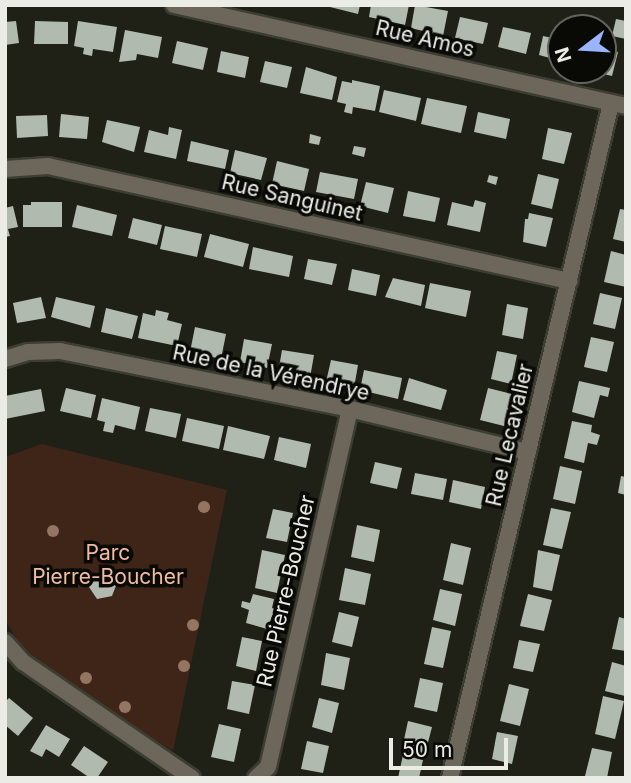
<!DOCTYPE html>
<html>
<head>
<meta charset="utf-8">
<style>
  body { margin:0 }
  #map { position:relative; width:631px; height:783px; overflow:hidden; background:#1f2016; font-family:Inter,sans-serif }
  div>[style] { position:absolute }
  .green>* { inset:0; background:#3e2518 }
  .building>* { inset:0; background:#b0baaf }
  .roads { filter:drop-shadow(2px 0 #3c3d33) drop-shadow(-2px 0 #3c3d33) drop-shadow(0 2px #3c3d33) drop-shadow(0 -2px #3c3d33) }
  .street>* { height:16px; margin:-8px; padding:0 8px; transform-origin:8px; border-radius:8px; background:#6d665a }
  .trees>* { width:12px; height:12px; margin:-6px; border-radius:50%; background:#947561 }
  span { translate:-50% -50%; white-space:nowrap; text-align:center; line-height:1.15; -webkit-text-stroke:7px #090a06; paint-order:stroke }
  .street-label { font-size:21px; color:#ebece5 }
  .park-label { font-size:21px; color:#f3bb9e }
  .frame { position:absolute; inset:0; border:7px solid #ebece5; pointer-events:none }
  .north { position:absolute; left:547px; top:14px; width:70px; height:70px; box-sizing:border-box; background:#090a06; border:2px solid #63645f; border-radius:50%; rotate:253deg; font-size:19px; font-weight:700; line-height:28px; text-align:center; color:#ebece5 }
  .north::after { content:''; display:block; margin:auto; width:24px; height:32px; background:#9ab5fd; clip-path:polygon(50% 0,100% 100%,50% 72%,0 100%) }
  .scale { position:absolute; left:389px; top:738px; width:119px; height:32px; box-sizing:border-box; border:4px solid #ebece5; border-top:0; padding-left:9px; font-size:21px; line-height:24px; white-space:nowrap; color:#ebece5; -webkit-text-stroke:5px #090a06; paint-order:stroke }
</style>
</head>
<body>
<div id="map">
  <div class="green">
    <div style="clip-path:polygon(42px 444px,227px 490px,173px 751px,47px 670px,18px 642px,5px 619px,5px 457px)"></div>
  </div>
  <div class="building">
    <div style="clip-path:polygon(322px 5px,360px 5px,358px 14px)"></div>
    <div style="clip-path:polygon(371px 5px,409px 5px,405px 25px,369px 17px)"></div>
    <div style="clip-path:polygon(415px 5px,448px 11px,443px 36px,411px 28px)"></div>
    <div style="clip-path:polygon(460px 17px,488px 23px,483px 44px,455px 38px)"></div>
    <div style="clip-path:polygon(616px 19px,626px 21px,626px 39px,612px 36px)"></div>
    <div style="clip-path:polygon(16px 21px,19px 43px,5px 45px,5px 22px)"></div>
    <div style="clip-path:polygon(35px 21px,68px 22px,68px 44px,34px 44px)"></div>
    <div style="clip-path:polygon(78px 21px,117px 27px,113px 52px,93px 49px,92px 56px,83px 54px,84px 48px,74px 46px)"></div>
    <div style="clip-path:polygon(503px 27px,531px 33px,526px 54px,498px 47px)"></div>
    <div style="clip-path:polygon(125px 30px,162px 37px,158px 58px,137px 54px,136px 60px,119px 62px)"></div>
    <div style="clip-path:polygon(543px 36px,561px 40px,561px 61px,539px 55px)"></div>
    <div style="clip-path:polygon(177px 41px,208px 48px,203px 70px,172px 63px)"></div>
    <div style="clip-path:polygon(603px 48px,618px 52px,612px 76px,591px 71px,603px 70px)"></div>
    <div style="clip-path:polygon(221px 51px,249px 57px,245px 78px,217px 72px)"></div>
    <div style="clip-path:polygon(265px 61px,292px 67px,287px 88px,260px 82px)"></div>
    <div style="clip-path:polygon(306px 67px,337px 77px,332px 100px,300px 93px)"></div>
    <div style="clip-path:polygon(352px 80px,380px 86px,375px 111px,353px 107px,352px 114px,344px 112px,346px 104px,337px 102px,342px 81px,352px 83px)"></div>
    <div style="clip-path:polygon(384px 90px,421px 98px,416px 121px,379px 112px)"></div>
    <div style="clip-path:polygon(427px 98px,467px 106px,461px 133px,421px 124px)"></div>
    <div style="clip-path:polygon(478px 112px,510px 119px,506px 139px,474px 132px)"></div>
    <div style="clip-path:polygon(61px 114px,89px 117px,87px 139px,59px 137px)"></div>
    <div style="clip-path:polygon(47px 115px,48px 136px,17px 138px,16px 116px)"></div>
    <div style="clip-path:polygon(107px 120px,140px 127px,134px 152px,102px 142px)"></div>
    <div style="clip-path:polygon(169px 127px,182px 130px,176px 159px,144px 152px,149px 130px,168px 135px)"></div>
    <div style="clip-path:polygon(548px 128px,572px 133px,564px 164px,542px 159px)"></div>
    <div style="clip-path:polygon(310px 134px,321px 137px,319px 145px,309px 143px)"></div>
    <div style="clip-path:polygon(191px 141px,229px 150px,225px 169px,187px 161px)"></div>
    <div style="clip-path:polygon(354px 146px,366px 148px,364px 157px,352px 154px)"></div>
    <div style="clip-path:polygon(235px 150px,267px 158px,261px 180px,230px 173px)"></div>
    <div style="clip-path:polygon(277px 161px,309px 169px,304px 191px,272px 184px)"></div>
    <div style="clip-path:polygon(320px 172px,358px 179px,354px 199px,316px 192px)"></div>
    <div style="clip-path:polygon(538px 174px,559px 179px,552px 209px,531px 204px)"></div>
    <div style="clip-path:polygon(489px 175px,498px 177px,496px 185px,487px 182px)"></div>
    <div style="clip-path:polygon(366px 182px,394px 188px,388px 213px,360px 206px)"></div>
    <div style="clip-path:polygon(408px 191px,440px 198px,435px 222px,403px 216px)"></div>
    <div style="clip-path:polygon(475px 200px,486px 203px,480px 232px,447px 225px,452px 202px,473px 207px)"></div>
    <div style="clip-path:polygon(31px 202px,62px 202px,62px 227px,23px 227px,23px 205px,31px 205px)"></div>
    <div style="clip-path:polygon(77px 205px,117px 215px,112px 236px,72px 227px)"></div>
    <div style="clip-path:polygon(13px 206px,18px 227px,8px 229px,10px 236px,5px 237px,5px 208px)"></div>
    <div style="clip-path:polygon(620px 209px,626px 210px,626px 242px,613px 239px)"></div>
    <div style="clip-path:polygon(529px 213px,553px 218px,546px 247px,523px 242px,525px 219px,528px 219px)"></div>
    <div style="clip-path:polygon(133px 218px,162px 225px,157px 245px,128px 238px)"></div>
    <div style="clip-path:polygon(165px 226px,202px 234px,197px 257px,160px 249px)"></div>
    <div style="clip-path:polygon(210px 234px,249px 244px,243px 267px,204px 257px)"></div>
    <div style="clip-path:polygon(253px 247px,293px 256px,289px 277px,249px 269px)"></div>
    <div style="clip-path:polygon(611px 251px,626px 255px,626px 287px,604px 282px)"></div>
    <div style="clip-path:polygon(308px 259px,337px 264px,332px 285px,304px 279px)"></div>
    <div style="clip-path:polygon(352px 269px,380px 275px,376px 296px,348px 290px)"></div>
    <div style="clip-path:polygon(393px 278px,425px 285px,421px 306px,385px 297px)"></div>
    <div style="clip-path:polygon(430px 283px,471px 291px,466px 317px,425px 308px)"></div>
    <div style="clip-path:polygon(600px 293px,622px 298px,615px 329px,593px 324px)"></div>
    <div style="clip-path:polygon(41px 297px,46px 318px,17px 323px,13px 303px)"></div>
    <div style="clip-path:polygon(56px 297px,95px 306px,90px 328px,51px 317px)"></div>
    <div style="clip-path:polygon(507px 304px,528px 308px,523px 339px,502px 335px)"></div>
    <div style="clip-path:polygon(106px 308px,138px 316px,132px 339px,101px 332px)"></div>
    <div style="clip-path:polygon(156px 310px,169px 313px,167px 320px,182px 324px,177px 346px,138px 338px,143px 313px,155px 316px)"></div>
    <div style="clip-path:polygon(195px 327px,226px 334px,221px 359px,190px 352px)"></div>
    <div style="clip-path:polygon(591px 337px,614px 342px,607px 372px,584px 367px)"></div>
    <div style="clip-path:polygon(244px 339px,272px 344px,267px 368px,240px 362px)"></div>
    <div style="clip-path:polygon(282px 350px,314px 355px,310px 378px,278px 373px)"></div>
    <div style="clip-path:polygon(497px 351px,517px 355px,511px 384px,491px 379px)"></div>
    <div style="clip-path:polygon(331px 360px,358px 365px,354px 388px,326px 382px)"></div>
    <div style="clip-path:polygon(364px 370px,402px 378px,398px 399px,360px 390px)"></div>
    <div style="clip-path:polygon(409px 378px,447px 390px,441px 410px,403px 400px)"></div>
    <div style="clip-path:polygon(579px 381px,610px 388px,608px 397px,600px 395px,594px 418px,572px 412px)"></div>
    <div style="clip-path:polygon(66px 388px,96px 395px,91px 418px,60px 411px)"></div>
    <div style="clip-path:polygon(488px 388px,512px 394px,504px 426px,480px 420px)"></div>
    <div style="clip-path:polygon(41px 389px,45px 411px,5px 419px,5px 396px)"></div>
    <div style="clip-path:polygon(102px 398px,140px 407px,135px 430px,115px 425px,113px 433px,103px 431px,105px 422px,97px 420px)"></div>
    <div style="clip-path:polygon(150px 408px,181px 414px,176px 438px,145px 431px)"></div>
    <div style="clip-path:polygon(187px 418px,224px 426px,219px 449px,182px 441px)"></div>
    <div style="clip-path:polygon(572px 421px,592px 425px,591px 432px,600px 435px,597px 445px,588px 443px,584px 463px,564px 458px)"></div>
    <div style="clip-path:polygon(228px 426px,270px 436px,264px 459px,223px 450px)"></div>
    <div style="clip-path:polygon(279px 437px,311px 444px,306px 468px,274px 460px)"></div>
    <div style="clip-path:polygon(375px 462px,402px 468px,397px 489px,370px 483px)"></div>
    <div style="clip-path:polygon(560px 466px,582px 471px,575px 504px,553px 499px)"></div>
    <div style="clip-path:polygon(415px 473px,447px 479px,443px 500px,411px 494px)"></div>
    <div style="clip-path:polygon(621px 476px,626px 477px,626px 495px,618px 493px)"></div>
    <div style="clip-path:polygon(453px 480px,485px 487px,481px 509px,449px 502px)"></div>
    <div style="clip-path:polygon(551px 508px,571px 512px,562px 549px,543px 545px)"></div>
    <div style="clip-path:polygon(273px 509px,293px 513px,287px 542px,266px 538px)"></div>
    <div style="clip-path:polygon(357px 525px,380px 530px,374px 562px,351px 557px)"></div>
    <div style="clip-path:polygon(451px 543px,471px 548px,463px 585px,443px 580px)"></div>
    <div style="clip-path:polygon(262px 550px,285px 555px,277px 593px,255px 588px)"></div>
    <div style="clip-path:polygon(538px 550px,560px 555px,552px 591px,533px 587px)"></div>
    <div style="clip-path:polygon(345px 568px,371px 574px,365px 605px,339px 600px)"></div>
    <div style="clip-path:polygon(108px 572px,117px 583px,112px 596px,97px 599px,89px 587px,94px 575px)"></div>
    <div style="clip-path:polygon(440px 589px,462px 594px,455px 626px,433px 620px)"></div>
    <div style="clip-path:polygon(253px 594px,274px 599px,272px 608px,275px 609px,267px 629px,246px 623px,249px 610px,241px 607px,242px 601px,250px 603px)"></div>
    <div style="clip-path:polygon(528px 594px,552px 600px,544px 631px,520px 626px)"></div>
    <div style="clip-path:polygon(339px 612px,359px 617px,352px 647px,332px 642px)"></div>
    <div style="clip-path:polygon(619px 617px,626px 619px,626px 651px,612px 649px)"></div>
    <div style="clip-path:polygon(432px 627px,451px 631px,443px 668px,424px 664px)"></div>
    <div style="clip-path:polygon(242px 637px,262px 641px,256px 671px,236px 666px)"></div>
    <div style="clip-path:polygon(519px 640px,540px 644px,533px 672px,513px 668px)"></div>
    <div style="clip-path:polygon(326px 653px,350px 658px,344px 690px,321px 685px)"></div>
    <div style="clip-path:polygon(612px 662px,626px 666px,625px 696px,605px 691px)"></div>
    <div style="clip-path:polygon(420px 678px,443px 683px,437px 712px,414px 707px)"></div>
    <div style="clip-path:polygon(232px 681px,255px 685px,249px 714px,227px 709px)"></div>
    <div style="clip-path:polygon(509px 684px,529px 689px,520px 726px,500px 721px)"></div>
    <div style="clip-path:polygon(603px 696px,624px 701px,615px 739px,595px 734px)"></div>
    <div style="clip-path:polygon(9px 698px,33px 718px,18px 736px,5px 725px,5px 702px)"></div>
    <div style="clip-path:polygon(319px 698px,339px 703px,332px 733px,312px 727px)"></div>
    <div style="clip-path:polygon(408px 721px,432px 727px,425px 754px,402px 749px)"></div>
    <div style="clip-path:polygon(219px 724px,241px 729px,234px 762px,211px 757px)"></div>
    <div style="clip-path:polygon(46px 725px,70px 739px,59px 757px,46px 749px,42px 757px,30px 751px)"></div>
    <div style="clip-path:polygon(497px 732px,518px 736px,512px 764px,492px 759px)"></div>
    <div style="clip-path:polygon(307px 741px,329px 746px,323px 773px,301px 769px)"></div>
    <div style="clip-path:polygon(84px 746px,108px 762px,97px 778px,90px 778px,71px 765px)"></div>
    <div style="clip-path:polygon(592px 748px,612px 752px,607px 778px,585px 776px)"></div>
    <div style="clip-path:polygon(403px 755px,423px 760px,419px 778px,398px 778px)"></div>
  </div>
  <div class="roads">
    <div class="street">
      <div style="left:174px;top:5px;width:463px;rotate:12.6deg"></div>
      <div style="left:5px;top:169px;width:43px;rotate:-4deg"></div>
      <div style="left:48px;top:166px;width:534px;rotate:12.45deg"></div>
      <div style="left:5px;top:359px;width:24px;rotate:-17deg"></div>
      <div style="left:28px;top:352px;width:32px;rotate:-2deg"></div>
      <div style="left:60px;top:351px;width:296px;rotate:11.3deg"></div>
      <div style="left:350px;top:409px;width:183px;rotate:13.6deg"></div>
      <div style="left:5px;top:642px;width:27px;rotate:48deg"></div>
      <div style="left:23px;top:662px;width:205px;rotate:34.5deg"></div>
      <div style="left:256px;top:778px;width:16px;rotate:-43deg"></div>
      <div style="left:268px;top:767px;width:367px;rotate:-77.1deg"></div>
      <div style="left:450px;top:778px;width:694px;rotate:-76.58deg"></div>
    </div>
  </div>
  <div class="trees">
    <div style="left:204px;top:507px"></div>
    <div style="left:53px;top:531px"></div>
    <div style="left:193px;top:625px"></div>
    <div style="left:184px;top:666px"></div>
    <div style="left:86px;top:678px"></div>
    <div style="left:125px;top:707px"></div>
  </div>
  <div class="street-label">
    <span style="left:425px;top:39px;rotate:13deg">Rue Amos</span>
    <span style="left:292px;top:198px;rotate:13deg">Rue Sanguinet</span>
    <span style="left:271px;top:373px;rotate:12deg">Rue de la Vérendrye</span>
    <span style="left:510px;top:435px;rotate:-77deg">Rue Lecavalier</span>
    <span style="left:286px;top:591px;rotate:-77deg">Rue Pierre-Boucher</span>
  </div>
  <div class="park-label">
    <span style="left:108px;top:565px">Parc<br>Pierre-Boucher</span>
  </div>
  <div class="frame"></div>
  <div class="north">N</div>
  <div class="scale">50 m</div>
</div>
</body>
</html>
